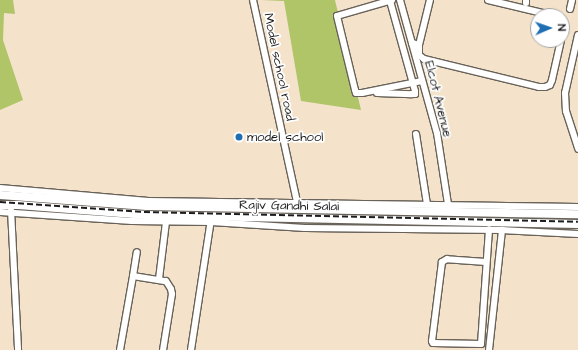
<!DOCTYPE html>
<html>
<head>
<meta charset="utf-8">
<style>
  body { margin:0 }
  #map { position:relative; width:578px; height:350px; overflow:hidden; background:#f4e3ca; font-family:"Architects Daughter",sans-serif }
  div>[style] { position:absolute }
  .green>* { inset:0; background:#b0c468 }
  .roads { filter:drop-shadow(1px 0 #686259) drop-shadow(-1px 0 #686259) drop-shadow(0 1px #686259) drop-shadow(0 -1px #686259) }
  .minor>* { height:6px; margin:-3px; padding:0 3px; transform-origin:3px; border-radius:3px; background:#fff }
  .major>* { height:8px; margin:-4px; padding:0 4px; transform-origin:4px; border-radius:4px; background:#fff }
  .rail>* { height:1.5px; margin-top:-0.75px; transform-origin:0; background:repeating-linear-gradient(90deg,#1c1c1c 0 6px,transparent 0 9px) }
  .dots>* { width:11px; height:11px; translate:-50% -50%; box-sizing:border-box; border:2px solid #fff; border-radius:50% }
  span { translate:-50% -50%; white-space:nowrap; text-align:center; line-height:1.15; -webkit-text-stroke:3.5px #fff; paint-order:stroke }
  .street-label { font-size:13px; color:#1c1c1c }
  .poi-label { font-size:13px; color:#1c1c1c }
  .left { translate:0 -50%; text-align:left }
  .north { position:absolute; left:530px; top:8px; width:40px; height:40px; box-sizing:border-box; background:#fff; border:1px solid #a4a4a4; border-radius:50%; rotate:88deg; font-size:11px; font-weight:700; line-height:16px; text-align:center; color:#1c1c1c }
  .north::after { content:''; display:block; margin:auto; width:14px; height:18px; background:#1f6fb2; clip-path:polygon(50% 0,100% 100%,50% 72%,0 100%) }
</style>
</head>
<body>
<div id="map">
  <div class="green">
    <div style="clip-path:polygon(0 0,13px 0,15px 14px,4px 13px,3px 40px,23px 100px,0 110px)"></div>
    <div style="clip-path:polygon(261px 0,335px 0,361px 110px,301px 101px,284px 1px)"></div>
  </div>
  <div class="roads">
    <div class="minor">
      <div style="left:253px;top:0;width:211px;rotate:77.7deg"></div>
      <div style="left:392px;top:0;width:57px;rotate:163.8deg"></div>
      <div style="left:337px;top:16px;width:76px;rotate:76.3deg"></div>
      <div style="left:355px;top:90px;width:3px;rotate:72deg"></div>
      <div style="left:356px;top:93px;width:6px"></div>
      <div style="left:362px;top:93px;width:61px;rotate:-11.3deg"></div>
      <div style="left:400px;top:0;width:138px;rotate:74.5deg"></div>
      <div style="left:437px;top:133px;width:72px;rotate:81.2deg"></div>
      <div style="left:488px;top:0;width:69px;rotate:13.4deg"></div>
      <div style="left:526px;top:3px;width:3px;rotate:-90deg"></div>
      <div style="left:570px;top:9px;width:9px;rotate:-77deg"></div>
      <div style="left:562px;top:19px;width:4px;rotate:63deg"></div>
      <div style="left:564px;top:23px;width:12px;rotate:99deg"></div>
      <div style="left:578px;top:35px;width:59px;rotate:102.6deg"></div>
      <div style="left:565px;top:93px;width:18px;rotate:87deg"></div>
      <div style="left:566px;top:111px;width:40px;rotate:72deg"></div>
      <div style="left:412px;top:43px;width:7px;rotate:16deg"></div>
      <div style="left:419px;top:45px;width:10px;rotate:90deg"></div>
      <div style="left:419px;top:55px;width:6px;rotate:39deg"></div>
      <div style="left:424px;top:59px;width:118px;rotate:13.7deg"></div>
      <div style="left:539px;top:87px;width:6px"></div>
      <div style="left:545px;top:87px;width:5px;rotate:-22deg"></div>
      <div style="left:550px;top:85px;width:5px;rotate:-68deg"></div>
      <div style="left:552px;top:80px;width:41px;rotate:-77.3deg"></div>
      <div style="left:419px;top:45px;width:46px;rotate:-76.3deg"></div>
      <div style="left:377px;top:93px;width:35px;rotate:2deg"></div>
      <div style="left:412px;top:94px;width:3px"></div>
      <div style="left:415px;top:94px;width:3px;rotate:-90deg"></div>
      <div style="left:415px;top:91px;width:93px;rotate:-105.5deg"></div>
      <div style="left:416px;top:134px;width:71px;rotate:81.1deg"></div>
      <div style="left:0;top:188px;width:149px;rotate:5deg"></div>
      <div style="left:148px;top:201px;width:430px;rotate:0.8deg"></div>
      <div style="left:11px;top:210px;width:140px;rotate:87.1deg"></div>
      <div style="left:0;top:212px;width:132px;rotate:3.9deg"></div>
      <div style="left:132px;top:221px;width:79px;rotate:0.7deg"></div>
      <div style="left:211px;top:222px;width:94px;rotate:3.7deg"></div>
      <div style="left:305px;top:228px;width:197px;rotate:0.6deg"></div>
      <div style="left:502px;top:230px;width:76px;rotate:3deg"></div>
      <div style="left:486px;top:262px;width:39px;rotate:-176deg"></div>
      <div style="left:447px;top:259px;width:6px;rotate:149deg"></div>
      <div style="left:442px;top:262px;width:80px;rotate:97.2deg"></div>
      <div style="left:432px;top:341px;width:2px;rotate:63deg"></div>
      <div style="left:433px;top:343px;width:48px;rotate:1.2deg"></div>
      <div style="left:481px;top:344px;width:115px;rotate:-86deg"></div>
      <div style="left:133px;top:276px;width:24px;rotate:-81deg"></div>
      <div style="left:159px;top:279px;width:57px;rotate:-83deg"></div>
      <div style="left:120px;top:350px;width:75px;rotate:-80deg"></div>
      <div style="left:133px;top:276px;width:33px;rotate:9deg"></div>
      <div style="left:166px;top:281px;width:9px;rotate:58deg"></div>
      <div style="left:171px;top:289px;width:5px;rotate:79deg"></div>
      <div style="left:172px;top:294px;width:57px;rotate:99.1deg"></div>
      <div style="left:191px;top:350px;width:133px;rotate:-81.3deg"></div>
      <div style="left:489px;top:350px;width:121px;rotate:-83.8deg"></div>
    </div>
    <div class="major">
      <div style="left:0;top:195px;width:147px;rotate:4.3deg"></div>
      <div style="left:147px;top:206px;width:431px;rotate:1.1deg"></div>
      <div style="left:0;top:205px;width:18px"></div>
      <div style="left:18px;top:205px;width:129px;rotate:4.4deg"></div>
      <div style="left:147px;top:215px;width:431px;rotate:1.2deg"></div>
    </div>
  </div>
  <div class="rail">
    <div style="left:0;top:202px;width:144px;rotate:4deg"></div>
    <div style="left:144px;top:212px;width:434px;rotate:1.3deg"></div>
  </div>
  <div class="dots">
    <div style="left:239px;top:137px;background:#1f6fb2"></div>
  </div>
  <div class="street-label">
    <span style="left:279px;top:67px;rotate:78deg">Model school road</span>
    <span style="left:438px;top:99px;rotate:76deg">Elcot Avenue</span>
    <span style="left:289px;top:206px;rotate:1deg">Rajiv Gandhi Salai</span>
  </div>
  <div class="poi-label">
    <span class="left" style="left:247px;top:137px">model school</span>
  </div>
  <div class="north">N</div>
</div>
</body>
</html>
